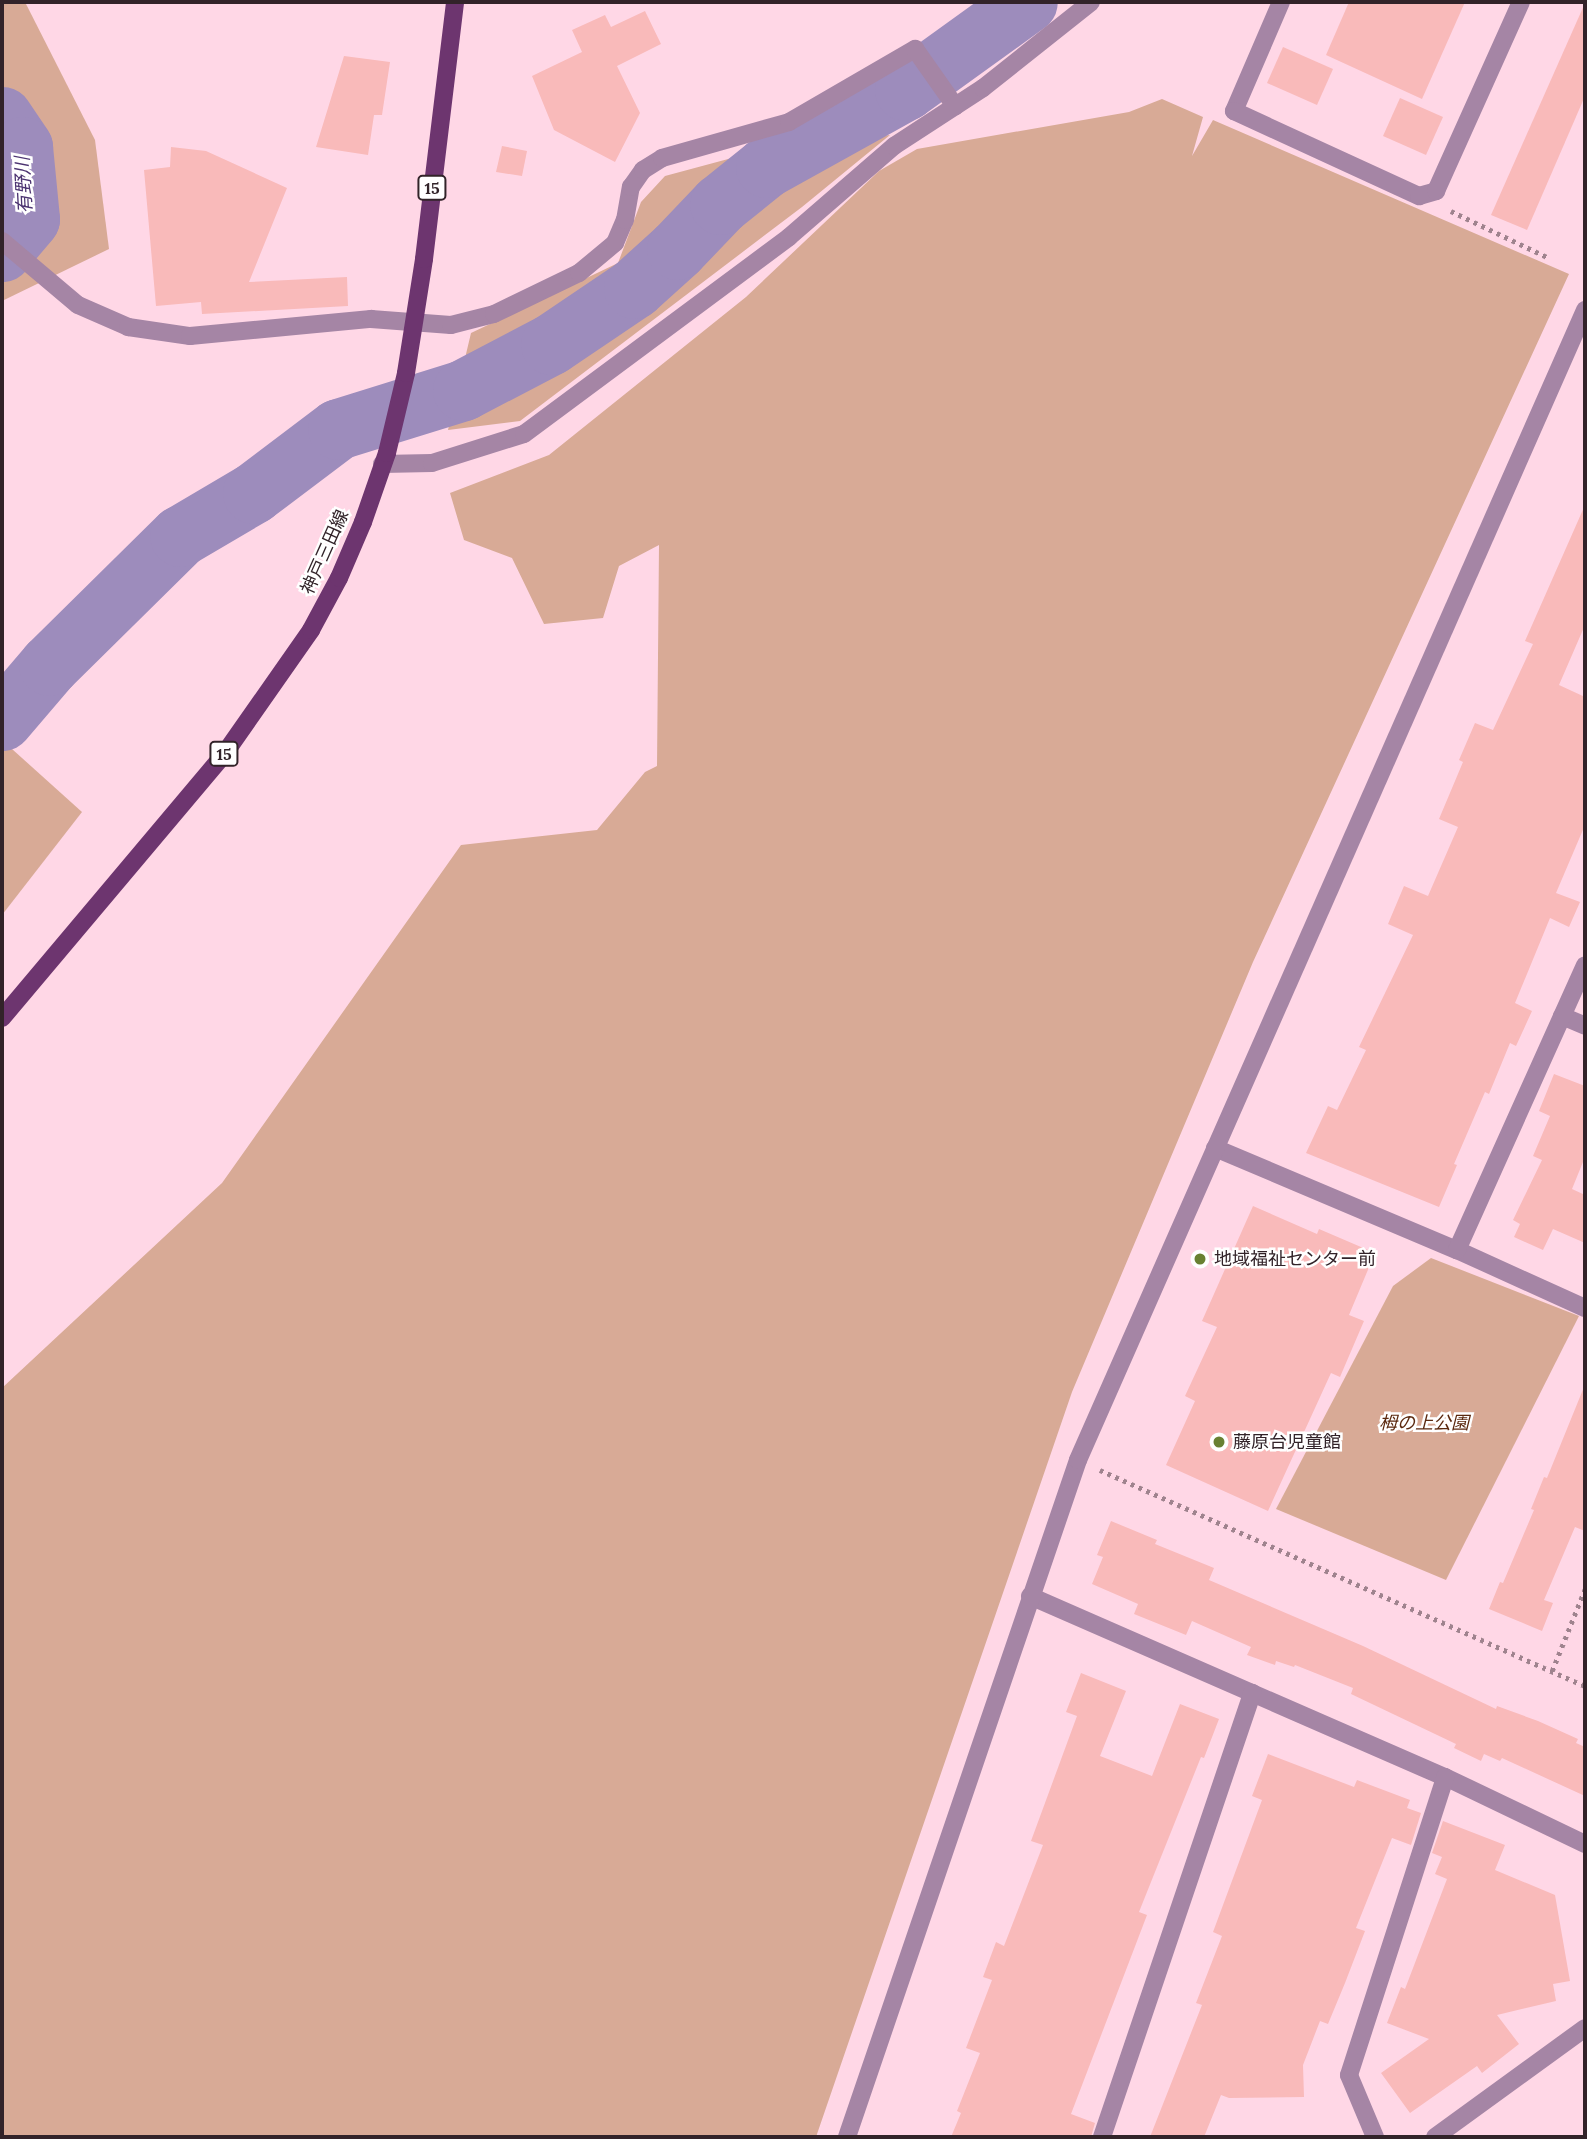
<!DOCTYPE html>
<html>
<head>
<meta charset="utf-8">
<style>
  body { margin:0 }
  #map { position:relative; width:1587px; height:2139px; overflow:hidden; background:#ffd7e6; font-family:Lora,"Noto Sans JP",serif }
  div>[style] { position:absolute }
  .green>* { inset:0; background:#d8aa96 }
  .river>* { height:61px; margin:-30.5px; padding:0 30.5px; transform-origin:30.5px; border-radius:30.5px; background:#9d8cbc }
  .building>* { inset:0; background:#f9baba }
  .path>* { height:4.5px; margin-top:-2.25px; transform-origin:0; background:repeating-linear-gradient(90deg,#9f838e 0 3.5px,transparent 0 8.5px) }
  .minor>* { height:18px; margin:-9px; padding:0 9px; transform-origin:9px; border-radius:9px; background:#a585a5 }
  .major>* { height:18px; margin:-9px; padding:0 9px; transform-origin:9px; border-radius:9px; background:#6d356f }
  .dots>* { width:19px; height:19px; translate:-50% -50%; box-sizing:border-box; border:4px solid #fff; border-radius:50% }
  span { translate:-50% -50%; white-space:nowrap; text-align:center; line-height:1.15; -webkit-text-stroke:5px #fff; paint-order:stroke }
  .shield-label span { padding:2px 5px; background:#fff; border:2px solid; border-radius:5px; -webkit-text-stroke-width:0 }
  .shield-label { font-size:16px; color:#322329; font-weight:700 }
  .street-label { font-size:18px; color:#322329 }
  .poi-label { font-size:18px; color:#322329 }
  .left { translate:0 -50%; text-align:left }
  .park-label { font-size:18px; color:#5b290f; font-style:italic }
  .water-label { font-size:19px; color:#4c3471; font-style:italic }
  .frame { position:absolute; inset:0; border:4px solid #322329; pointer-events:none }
</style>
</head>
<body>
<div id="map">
  <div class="green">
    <div style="clip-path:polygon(2px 2px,25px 2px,95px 140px,109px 249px,2px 301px)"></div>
    <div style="clip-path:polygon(1162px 99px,1203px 117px,1192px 156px,1213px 120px,1569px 274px,1253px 962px,1072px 1392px,816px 2137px,2px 2137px,2px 1388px,222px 1183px,461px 845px,597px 830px,645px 772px,657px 766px,659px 545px,619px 566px,603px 618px,544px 624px,512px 558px,464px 540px,450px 493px,549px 455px,746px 297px,879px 171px,917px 149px,1129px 112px)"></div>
    <div style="clip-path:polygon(890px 135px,802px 207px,520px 421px,448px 430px,471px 333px,618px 263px,641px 202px,665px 176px,743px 155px,775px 192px,862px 138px)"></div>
    <div style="clip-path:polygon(2px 740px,82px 812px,2px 915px)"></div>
    <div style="clip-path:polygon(1431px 1258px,1579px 1316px,1446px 1580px,1276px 1509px,1393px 1286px)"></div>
  </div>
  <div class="river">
    <div style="left:2px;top:117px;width:36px;rotate:56deg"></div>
    <div style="left:22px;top:147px;width:72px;rotate:84.4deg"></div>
    <div style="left:29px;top:219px;width:42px;rotate:130.2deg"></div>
    <div style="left:2px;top:720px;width:72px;rotate:-49.5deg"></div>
    <div style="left:49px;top:665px;width:184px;rotate:-44.6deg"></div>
    <div style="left:180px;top:536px;width:85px;rotate:-30.5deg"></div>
    <div style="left:253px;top:493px;width:106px;rotate:-37deg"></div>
    <div style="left:338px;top:429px;width:131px;rotate:-17.3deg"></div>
    <div style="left:463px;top:390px;width:99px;rotate:-27.6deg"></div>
    <div style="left:551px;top:344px;width:100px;rotate:-34deg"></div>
    <div style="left:634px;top:288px;width:58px;rotate:-42.2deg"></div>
    <div style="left:677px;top:249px;width:62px;rotate:-46.3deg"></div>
    <div style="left:720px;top:204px;width:59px;rotate:-38.8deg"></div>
    <div style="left:766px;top:167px;width:159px;rotate:-29deg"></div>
    <div style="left:905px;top:90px;width:150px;rotate:-35.8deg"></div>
  </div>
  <div class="building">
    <div style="clip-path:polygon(1349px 2px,1465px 2px,1422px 99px,1326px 55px)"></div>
    <div style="clip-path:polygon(1585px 3px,1585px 96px,1527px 230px,1491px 215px)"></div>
    <div style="clip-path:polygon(645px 11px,661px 44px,617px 66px,640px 113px,615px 162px,554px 130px,532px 76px,582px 52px,572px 30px,605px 15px,611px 27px)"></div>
    <div style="clip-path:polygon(1283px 47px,1333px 69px,1317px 105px,1267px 83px)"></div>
    <div style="clip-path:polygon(344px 56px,390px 62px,382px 115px,374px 115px,368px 155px,316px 147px)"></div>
    <div style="clip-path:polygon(1400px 98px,1443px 117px,1426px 155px,1383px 136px)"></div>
    <div style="clip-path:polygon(502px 146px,527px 151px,522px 176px,496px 172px)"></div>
    <div style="clip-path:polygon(171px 147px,206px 151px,287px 188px,249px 282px,347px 277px,348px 306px,202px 314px,201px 302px,156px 306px,144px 170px,170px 167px)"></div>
    <div style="clip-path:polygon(1585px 505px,1585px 625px,1559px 685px,1585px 697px,1585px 825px,1556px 893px,1580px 902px,1569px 927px,1550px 918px,1515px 1003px,1532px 1011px,1516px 1046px,1510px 1043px,1489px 1094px,1485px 1092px,1454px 1164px,1457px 1165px,1439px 1207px,1306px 1153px,1328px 1106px,1337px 1110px,1366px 1050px,1359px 1047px,1413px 935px,1388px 924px,1404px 886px,1428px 896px,1458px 827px,1439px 819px,1463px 762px,1459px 760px,1475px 723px,1493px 730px,1533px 644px,1525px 641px)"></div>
    <div style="clip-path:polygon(1554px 1074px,1585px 1086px,1585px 1157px,1572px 1189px,1585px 1195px,1585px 1243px,1553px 1229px,1543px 1250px,1514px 1237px,1520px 1224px,1513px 1220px,1542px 1160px,1533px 1156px,1550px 1116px,1539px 1111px)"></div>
    <div style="clip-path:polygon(1253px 1206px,1317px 1234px,1319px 1229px,1375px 1253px,1349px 1315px,1364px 1321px,1340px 1377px,1331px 1373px,1268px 1511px,1166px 1465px,1195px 1401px,1185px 1396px,1217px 1327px,1202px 1321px)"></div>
    <div style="clip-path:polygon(1584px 1387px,1585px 1531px,1575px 1527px,1544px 1600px,1553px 1603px,1542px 1631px,1489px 1609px,1500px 1582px,1503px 1583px,1534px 1510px,1531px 1509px,1544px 1477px,1547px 1478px)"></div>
    <div style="clip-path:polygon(1111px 1521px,1157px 1540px,1155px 1544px,1214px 1568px,1209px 1580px,1363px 1646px,1496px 1709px,1497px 1706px,1538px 1721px,1578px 1739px,1576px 1743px,1585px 1747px,1585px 1796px,1502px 1758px,1500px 1761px,1484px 1754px,1481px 1761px,1454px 1748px,1456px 1744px,1351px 1694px,1353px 1688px,1295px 1665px,1294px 1667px,1276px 1661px,1275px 1665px,1247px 1655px,1251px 1647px,1192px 1621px,1186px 1635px,1134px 1614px,1138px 1604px,1092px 1584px,1103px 1557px,1097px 1555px)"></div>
    <div style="clip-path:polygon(1081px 1673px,1126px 1691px,1100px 1756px,1152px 1776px,1180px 1704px,1219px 1719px,1204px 1758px,1201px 1757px,1139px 1912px,1147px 1915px,1071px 2114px,1095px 2123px,1091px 2137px,951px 2137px,961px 2113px,957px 2111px,980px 2053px,966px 2048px,992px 1980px,983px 1977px,996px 1942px,1004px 1946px,1043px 1845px,1031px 1841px,1077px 1716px,1066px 1712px)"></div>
    <div style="clip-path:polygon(1268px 1754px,1354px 1787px,1357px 1780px,1410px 1800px,1407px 1808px,1421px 1813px,1411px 1845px,1392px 1838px,1356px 1928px,1365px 1931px,1345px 1983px,1328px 2024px,1320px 2021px,1303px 2065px,1304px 2097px,1229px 2098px,1221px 2095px,1204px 2137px,1150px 2137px,1202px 2005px,1196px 2003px,1222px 1936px,1213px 1932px,1262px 1800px,1252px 1796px)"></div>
    <div style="clip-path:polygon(1443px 1821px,1505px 1845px,1495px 1870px,1555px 1895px,1570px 1981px,1553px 1984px,1556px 2001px,1497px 2015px,1519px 2044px,1482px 2073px,1477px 2066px,1410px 2113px,1381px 2073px,1429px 2039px,1387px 2023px,1401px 1987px,1405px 1989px,1447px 1879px,1435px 1874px,1442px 1857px,1432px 1853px)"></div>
  </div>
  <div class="path">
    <div style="left:1451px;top:211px;width:106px;rotate:25.6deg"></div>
    <div style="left:1100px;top:1470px;width:531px;rotate:24.01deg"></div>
    <div style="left:1552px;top:1671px;width:88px;rotate:-68.1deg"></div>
  </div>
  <div class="minor">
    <div style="left:1281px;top:2px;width:119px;rotate:113.3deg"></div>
    <div style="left:1234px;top:111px;width:204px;rotate:24.7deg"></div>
    <div style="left:1419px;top:196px;width:18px;rotate:-16deg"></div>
    <div style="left:1436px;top:191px;width:207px;rotate:-65.8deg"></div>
    <div style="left:2px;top:241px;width:99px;rotate:40.1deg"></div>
    <div style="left:78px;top:305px;width:55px;rotate:23.7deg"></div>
    <div style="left:128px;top:327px;width:63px;rotate:8.3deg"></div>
    <div style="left:190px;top:336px;width:182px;rotate:-5.4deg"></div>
    <div style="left:371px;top:319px;width:80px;rotate:4.3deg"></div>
    <div style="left:451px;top:325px;width:44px;rotate:-14.3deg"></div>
    <div style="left:494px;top:314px;width:94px;rotate:-25.8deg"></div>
    <div style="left:579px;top:273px;width:47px;rotate:-39.8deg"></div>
    <div style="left:615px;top:243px;width:25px;rotate:-67deg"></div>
    <div style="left:625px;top:220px;width:34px;rotate:-80deg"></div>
    <div style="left:631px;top:187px;width:21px;rotate:-55deg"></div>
    <div style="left:643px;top:170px;width:22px;rotate:-32deg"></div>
    <div style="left:662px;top:158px;width:132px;rotate:-15.8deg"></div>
    <div style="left:789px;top:122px;width:146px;rotate:-30.1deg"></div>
    <div style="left:915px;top:49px;width:70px;rotate:54.9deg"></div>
    <div style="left:382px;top:464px;width:50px;rotate:-1.1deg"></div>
    <div style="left:432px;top:463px;width:96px;rotate:-17.5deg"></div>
    <div style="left:524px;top:434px;width:330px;rotate:-36.6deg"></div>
    <div style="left:789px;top:237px;width:139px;rotate:-40.9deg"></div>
    <div style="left:894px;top:146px;width:106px;rotate:-33.1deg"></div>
    <div style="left:983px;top:88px;width:138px;rotate:-38.5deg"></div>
    <div style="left:1562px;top:1016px;width:25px;rotate:23deg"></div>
    <div style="left:1215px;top:1148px;width:263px;rotate:22.9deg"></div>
    <div style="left:1457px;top:1250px;width:141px;rotate:24.4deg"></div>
    <div style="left:1457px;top:1250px;width:312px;rotate:-65.8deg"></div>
    <div style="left:1030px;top:1596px;width:453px;rotate:23.6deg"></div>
    <div style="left:1445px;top:1777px;width:155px;rotate:25.6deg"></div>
    <div style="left:847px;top:2137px;width:715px;rotate:-71.16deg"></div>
    <div style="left:1078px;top:1460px;width:1257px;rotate:-66.21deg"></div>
    <div style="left:1102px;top:2137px;width:469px;rotate:-71.3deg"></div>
    <div style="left:1375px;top:2137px;width:67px;rotate:-112.8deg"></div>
    <div style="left:1349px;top:2075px;width:313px;rotate:-72.1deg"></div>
    <div style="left:1435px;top:2137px;width:185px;rotate:-36deg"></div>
  </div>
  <div class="major">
    <div style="left:2px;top:1018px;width:346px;rotate:-49.9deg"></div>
    <div style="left:225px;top:753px;width:150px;rotate:-55deg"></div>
    <div style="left:311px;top:630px;width:59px;rotate:-61.7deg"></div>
    <div style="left:339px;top:578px;width:61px;rotate:-66.8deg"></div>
    <div style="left:363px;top:522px;width:73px;rotate:-70.8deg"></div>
    <div style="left:387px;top:453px;width:82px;rotate:-76.6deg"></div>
    <div style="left:406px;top:373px;width:115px;rotate:-81deg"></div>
    <div style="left:424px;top:259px;width:259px;rotate:-83.1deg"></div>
  </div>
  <div class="dots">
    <div style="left:1200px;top:1259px;background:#698032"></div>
    <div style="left:1219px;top:1442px;background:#698032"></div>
  </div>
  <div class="shield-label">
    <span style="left:432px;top:188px">15</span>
    <span style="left:224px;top:754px">15</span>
  </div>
  <div class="street-label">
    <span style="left:325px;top:552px;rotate:-66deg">神戸三田線</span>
  </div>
  <div class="poi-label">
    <span class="left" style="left:1214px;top:1259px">地域福祉センター前</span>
    <span class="left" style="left:1233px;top:1442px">藤原台児童館</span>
  </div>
  <div class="park-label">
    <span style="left:1424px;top:1423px">栂の上公園</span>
  </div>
  <div class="water-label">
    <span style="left:24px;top:185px;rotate:-93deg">有野川</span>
  </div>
  <div class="frame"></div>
</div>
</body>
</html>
